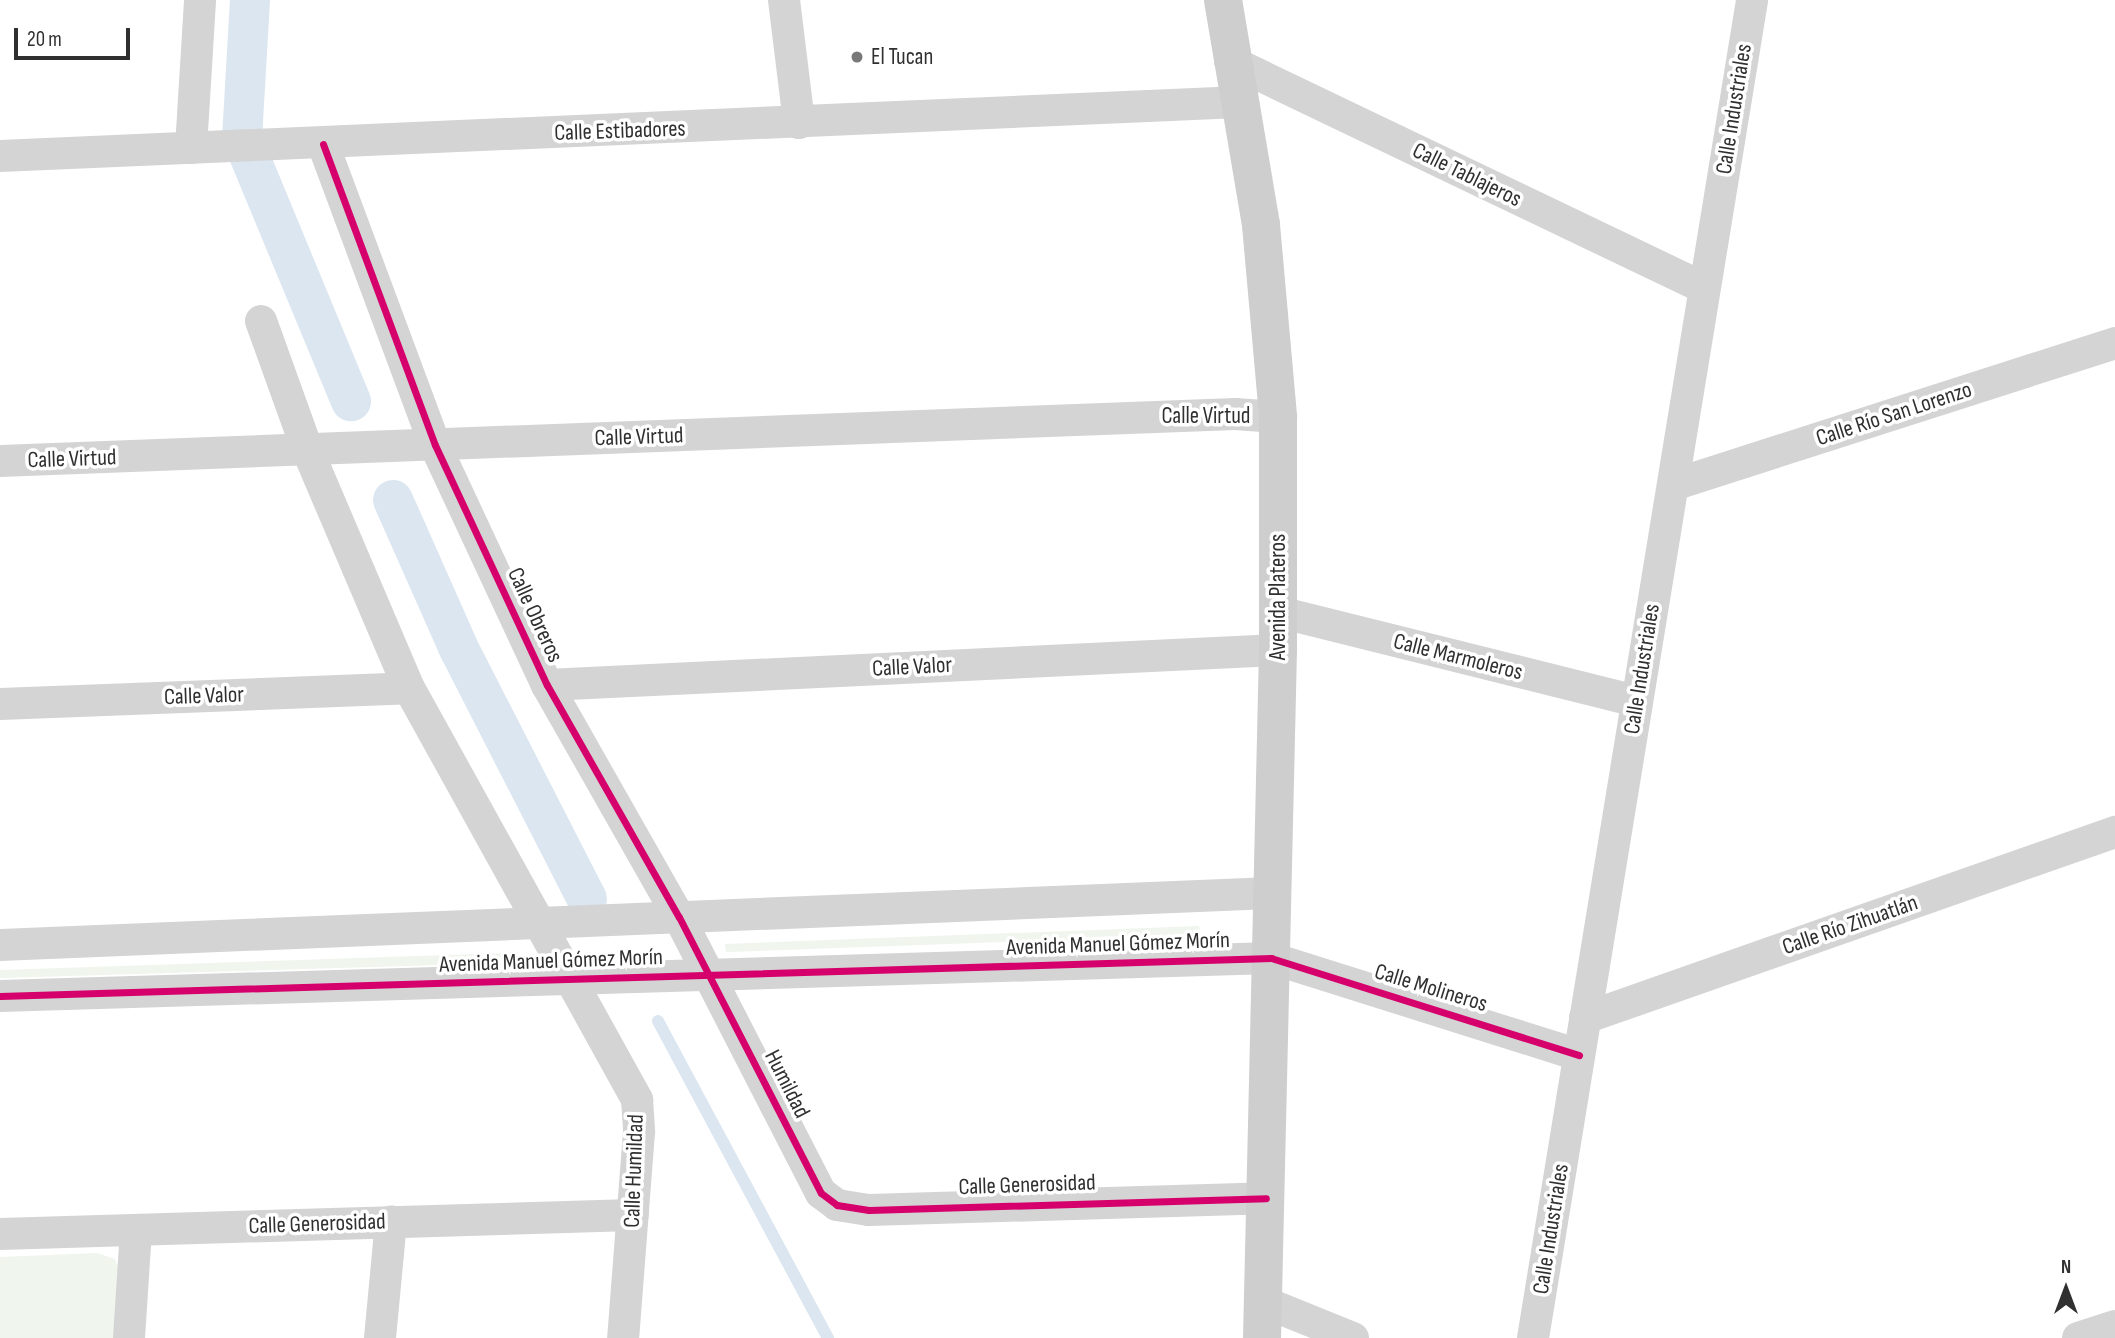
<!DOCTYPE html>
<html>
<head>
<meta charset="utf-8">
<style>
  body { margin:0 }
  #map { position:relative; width:2115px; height:1338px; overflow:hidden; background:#fff; font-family:"Sofia Sans Condensed",sans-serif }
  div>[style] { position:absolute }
  .green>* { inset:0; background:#f0f5ed }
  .stream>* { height:12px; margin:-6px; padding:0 6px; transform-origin:6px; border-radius:6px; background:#dbe6f0 }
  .canal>* { height:40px; margin:-20px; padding:0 20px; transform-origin:20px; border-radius:20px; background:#dbe6f0 }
  .street>* { height:32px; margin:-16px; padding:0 16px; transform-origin:16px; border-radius:16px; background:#d4d4d4 }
  .secondary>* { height:38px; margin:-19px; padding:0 19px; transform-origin:19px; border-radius:19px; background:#cecece }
  .cycleway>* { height:7px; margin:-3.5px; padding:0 3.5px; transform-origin:3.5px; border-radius:3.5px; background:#d6006c }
  .dots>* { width:19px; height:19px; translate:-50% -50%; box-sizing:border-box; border:4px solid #fff; border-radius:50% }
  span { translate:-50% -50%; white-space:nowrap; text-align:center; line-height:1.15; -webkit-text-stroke:7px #fff; paint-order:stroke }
  .poi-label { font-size:23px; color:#303030 }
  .left { translate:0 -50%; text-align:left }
  .street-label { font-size:23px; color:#303030 }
  .north { position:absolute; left:2031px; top:1254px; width:70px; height:70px; -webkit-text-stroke:5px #fff; paint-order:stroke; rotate:0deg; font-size:19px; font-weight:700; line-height:28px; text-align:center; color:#303030 }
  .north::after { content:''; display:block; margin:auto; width:24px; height:32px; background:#303030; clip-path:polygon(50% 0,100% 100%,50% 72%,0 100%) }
  .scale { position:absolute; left:14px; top:28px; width:116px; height:32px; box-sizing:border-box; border:4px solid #303030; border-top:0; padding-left:9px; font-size:21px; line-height:24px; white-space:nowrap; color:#303030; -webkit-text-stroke:5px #fff; paint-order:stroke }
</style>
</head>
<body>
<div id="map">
  <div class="green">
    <div style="clip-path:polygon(1199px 926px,1201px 935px,726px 952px,725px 944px)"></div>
    <div style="clip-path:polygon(507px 953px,508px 963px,0 978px,0 970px)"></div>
    <div style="clip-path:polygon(97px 1253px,115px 1259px,122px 1279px,118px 1338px,0 1338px,0 1257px)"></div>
  </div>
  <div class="stream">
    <div style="left:658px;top:1021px;width:360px;rotate:61.8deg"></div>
  </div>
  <div class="canal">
    <div style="left:250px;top:0;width:138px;rotate:93.3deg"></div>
    <div style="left:242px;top:138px;width:285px;rotate:67.5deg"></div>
    <div style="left:393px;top:500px;width:161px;rotate:66.1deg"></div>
    <div style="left:458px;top:647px;width:283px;rotate:62.9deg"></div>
  </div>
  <div class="street">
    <div style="left:784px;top:0;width:124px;rotate:83deg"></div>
    <div style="left:1230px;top:61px;width:526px;rotate:25.59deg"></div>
    <div style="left:323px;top:144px;width:321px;rotate:69.6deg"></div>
    <div style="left:435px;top:445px;width:265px;rotate:65deg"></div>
    <div style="left:547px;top:685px;width:267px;rotate:60.4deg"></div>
    <div style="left:679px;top:917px;width:310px;rotate:62.8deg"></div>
    <div style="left:821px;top:1193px;width:20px;rotate:37deg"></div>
    <div style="left:837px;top:1205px;width:32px;rotate:9deg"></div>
    <div style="left:869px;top:1210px;width:397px;rotate:-1.7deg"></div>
    <div style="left:191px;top:148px;width:148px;rotate:-86.5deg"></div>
    <div style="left:0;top:156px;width:1241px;rotate:-2.49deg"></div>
    <div style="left:261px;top:321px;width:136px;rotate:70.2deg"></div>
    <div style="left:307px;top:449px;width:260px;rotate:66.9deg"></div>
    <div style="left:409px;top:688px;width:471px;rotate:61deg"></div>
    <div style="left:637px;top:1100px;width:32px;rotate:86deg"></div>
    <div style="left:639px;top:1132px;width:207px;rotate:94.4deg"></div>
    <div style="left:0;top:461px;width:1236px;rotate:-2.18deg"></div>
    <div style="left:1235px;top:414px;width:43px;rotate:4deg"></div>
    <div style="left:1673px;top:485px;width:464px;rotate:-17.8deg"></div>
    <div style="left:1279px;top:612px;width:369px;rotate:14deg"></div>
    <div style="left:547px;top:685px;width:732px;rotate:-2.74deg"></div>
    <div style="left:0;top:704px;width:409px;rotate:-2.2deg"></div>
    <div style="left:0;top:945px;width:1273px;rotate:-2.34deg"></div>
    <div style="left:0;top:996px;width:1272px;rotate:-1.71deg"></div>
    <div style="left:1271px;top:958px;width:323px;rotate:17.5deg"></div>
    <div style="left:1585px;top:1018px;width:562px;rotate:-19.34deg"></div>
    <div style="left:0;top:1234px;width:633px;rotate:-1.72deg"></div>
    <div style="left:1264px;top:1302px;width:96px;rotate:22deg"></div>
    <div style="left:129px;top:1338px;width:108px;rotate:-86.3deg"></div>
    <div style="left:380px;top:1338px;width:117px;rotate:-84.6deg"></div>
    <div style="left:1533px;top:1338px;width:1356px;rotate:-80.7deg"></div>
    <div style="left:2078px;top:1338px;width:39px;rotate:-18deg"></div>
  </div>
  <div class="secondary">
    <div style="left:1223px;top:0;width:228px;rotate:80.4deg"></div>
    <div style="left:1261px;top:225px;width:193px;rotate:84.9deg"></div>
    <div style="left:1278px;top:417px;width:233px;rotate:90deg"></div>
    <div style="left:1278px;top:650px;width:688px;rotate:91.33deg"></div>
  </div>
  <div class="cycleway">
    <div style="left:323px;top:144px;width:321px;rotate:69.6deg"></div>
    <div style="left:435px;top:445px;width:265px;rotate:65deg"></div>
    <div style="left:547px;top:685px;width:267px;rotate:60.4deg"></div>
    <div style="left:679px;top:917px;width:310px;rotate:62.8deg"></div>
    <div style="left:821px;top:1193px;width:20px;rotate:37deg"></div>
    <div style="left:837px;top:1205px;width:32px;rotate:9deg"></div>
    <div style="left:869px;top:1210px;width:397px;rotate:-1.7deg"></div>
    <div style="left:0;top:996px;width:1272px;rotate:-1.71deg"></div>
    <div style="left:1271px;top:958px;width:323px;rotate:17.5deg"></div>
  </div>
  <div class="dots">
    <div style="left:857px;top:57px;background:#787878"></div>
  </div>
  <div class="poi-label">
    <span class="left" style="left:871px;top:57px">El Tucan</span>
  </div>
  <div class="street-label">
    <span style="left:1734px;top:109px;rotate:-81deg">Calle Industriales</span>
    <span style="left:620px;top:131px;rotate:-2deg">Calle Estibadores</span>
    <span style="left:1467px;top:175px;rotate:26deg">Calle Tablajeros</span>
    <span style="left:1894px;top:414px;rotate:-18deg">Calle Río San Lorenzo</span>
    <span style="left:1206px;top:416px">Calle Virtud</span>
    <span style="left:639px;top:437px;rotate:-2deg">Calle Virtud</span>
    <span style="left:72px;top:459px;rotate:-2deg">Calle Virtud</span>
    <span style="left:1278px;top:597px;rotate:-90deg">Avenida Plateros</span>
    <span style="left:535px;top:615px;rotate:65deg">Calle Obreros</span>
    <span style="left:1458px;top:657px;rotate:14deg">Calle Marmoleros</span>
    <span style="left:912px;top:667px;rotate:-3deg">Calle Valor</span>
    <span style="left:1642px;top:669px;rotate:-81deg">Calle Industriales</span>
    <span style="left:204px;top:696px;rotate:-2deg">Calle Valor</span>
    <span style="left:1850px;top:925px;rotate:-19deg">Calle Río Zihuatlán</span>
    <span style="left:1118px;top:944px;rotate:-2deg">Avenida Manuel Gómez Morín</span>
    <span style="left:551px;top:961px;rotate:-2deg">Avenida Manuel Gómez Morín</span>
    <span style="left:1431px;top:988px;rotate:17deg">Calle Molineros</span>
    <span style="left:787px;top:1084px;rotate:63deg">Humildad</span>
    <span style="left:634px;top:1171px;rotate:-88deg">Calle Humildad</span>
    <span style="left:1027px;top:1185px;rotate:-2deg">Calle Generosidad</span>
    <span style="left:317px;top:1224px;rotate:-2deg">Calle Generosidad</span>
    <span style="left:1551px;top:1229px;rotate:-81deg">Calle Industriales</span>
  </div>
  <div class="north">N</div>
  <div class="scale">20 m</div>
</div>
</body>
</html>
